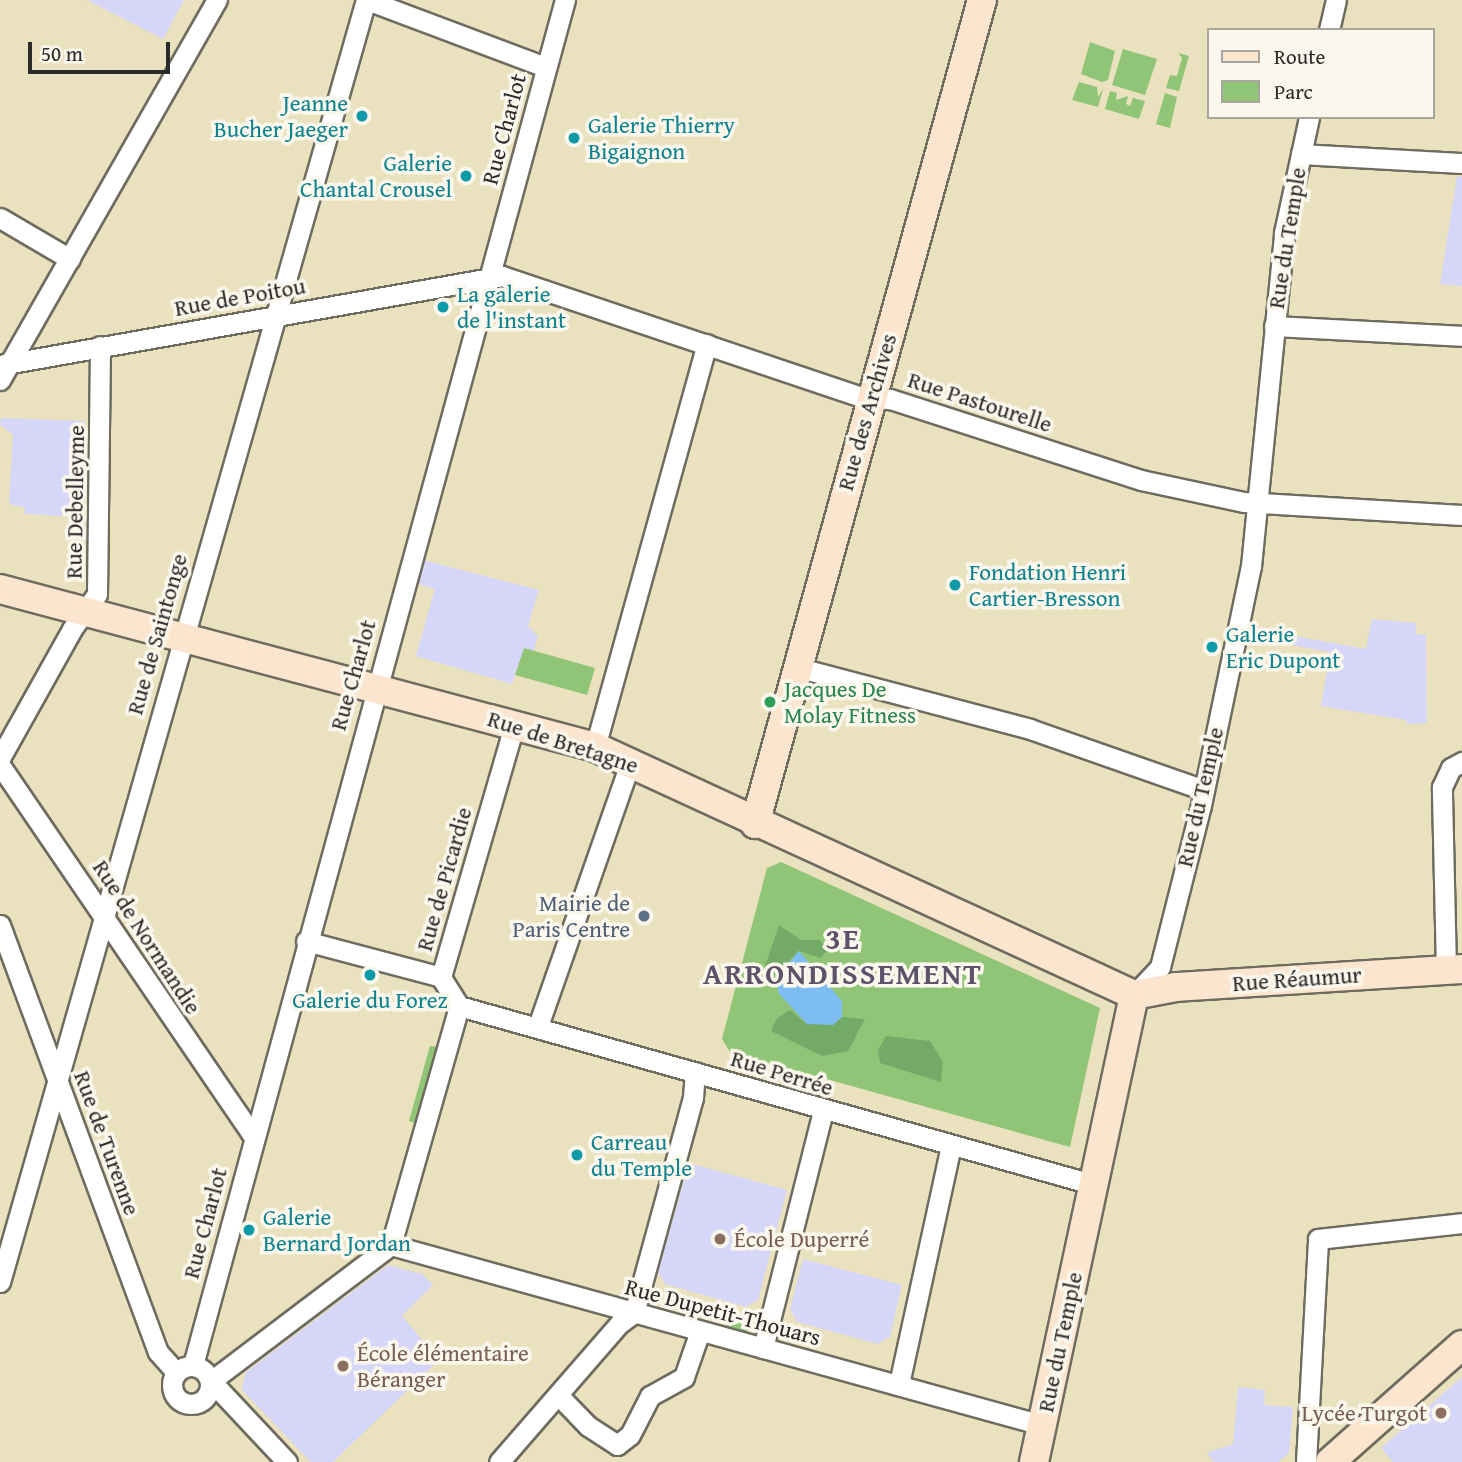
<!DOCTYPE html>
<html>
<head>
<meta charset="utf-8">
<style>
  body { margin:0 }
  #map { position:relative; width:1462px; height:1462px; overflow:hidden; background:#eae1bf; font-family:"Gentium Book Plus",serif }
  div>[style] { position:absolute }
  .built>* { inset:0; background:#d6d7f8 }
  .green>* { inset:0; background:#90c476 }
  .forest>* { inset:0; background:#74aa67 }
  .water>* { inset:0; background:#7ebdf2 }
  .roads { filter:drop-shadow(2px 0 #6e6b5f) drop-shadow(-2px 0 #6e6b5f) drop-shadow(0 2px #6e6b5f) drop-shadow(0 -2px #6e6b5f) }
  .street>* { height:19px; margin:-9.5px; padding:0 9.5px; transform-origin:9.5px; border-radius:9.5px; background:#fff }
  .street>.ring { margin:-9.5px; padding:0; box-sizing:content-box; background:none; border:19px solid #fff; border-radius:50% }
  .secondary>* { height:28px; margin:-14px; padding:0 14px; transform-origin:14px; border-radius:14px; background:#fce5cf }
  .dots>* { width:19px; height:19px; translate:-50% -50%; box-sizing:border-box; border:4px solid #fbf7ec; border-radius:50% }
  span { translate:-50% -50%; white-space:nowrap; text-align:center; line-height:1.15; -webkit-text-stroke:7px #fbf7ec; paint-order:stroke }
  .culture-label { font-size:23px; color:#0d838f }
  .right { translate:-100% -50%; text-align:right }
  .left { translate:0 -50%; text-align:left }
  .street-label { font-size:23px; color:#2b2b2b }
  .leisure-label { font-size:23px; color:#27864d }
  .service-label { font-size:23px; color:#4e5e75 }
  .education-label { font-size:23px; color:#785e54 }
  .district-label { font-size:30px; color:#5e526a; font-weight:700; letter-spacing:2px }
  .legend { position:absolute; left:1207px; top:28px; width:228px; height:91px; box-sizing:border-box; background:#fbf7ec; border:2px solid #a8a59f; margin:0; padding:9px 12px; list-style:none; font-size:21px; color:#2b2b2b }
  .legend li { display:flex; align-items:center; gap:14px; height:35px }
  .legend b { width:35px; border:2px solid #a8a59f }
  .scale { position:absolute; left:28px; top:42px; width:142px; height:32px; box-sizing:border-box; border:4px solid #2b2b2b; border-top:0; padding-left:9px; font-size:21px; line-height:24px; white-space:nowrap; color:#2b2b2b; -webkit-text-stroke:5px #fbf7ec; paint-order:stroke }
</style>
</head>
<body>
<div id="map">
  <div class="built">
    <div style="clip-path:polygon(87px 0,184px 0,163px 39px)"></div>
    <div style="clip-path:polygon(1457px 176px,1462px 177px,1462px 286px,1440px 284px)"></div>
    <div style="clip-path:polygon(1px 418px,85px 421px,81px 517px,24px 514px,25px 508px,9px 504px,13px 434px,0 425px)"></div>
    <div style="clip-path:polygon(423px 560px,539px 590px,528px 626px,538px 636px,534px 651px,524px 649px,512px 684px,416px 656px,435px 589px,415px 583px)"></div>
    <div style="clip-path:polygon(1372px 619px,1416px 623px,1416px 634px,1426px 635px,1427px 723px,1407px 724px,1406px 720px,1321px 706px,1330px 652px,1275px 642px,1277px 633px,1366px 649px)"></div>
    <div style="clip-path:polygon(689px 1163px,787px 1190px,758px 1300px,746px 1307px,665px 1284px,658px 1272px)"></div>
    <div style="clip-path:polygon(803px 1259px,902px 1285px,890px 1337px,878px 1344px,797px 1322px,790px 1309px)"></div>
    <div style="clip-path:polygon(388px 1265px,422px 1274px,433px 1285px,402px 1316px,439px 1360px,333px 1462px,311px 1462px,242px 1390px,245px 1373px)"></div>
    <div style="clip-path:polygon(1462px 1377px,1462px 1462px,1393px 1462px,1381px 1448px)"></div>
    <div style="clip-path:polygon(1238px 1387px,1265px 1390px,1264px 1405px,1293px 1407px,1289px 1453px,1278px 1462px,1214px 1462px,1207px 1453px,1233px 1444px)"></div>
  </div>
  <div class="green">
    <div style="clip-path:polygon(1090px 42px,1115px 51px,1108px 80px,1102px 82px,1081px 74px)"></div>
    <div style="clip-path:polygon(1123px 49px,1157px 59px,1145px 95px,1112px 85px)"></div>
    <div style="clip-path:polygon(1178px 53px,1189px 56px,1179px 91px,1166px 88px,1170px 75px,1177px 76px,1182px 58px)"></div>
    <div style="clip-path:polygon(1079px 82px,1097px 87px,1098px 97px,1103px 89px,1098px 107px,1072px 100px)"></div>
    <div style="clip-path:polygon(1110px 91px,1117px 93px,1116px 100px,1128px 96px,1126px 104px,1130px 106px,1133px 98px,1145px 101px,1139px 119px,1105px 109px)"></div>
    <div style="clip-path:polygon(1165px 93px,1177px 97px,1170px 128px,1156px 124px)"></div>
    <div style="clip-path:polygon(524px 648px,595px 668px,587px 695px,515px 675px)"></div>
    <div style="clip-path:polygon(781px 862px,1100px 1008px,1070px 1147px,730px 1052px,722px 1039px,767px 868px)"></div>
    <div style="clip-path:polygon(430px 1046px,439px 1047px,417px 1124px,409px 1121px)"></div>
    <div style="clip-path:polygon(733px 1315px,750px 1322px,747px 1333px,724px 1327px)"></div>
  </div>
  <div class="forest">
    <div style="clip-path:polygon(779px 925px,801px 940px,820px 940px,827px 950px,821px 958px,799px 951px,783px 967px,776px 985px,760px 981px)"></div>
    <div style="clip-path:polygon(790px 1010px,807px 1024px,836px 1022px,842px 1017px,865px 1019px,848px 1051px,822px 1056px,771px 1031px,777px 1018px)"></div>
    <div style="clip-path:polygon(886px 1036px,930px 1041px,943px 1062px,941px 1082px,880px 1063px,878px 1050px)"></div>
  </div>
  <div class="water">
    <div style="clip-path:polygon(799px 951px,842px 1001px,842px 1017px,833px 1025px,807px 1024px,779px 994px,776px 978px)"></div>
  </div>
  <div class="roads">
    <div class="street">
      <div style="left:367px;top:0;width:190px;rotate:20.6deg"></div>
      <div style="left:1329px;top:30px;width:31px;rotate:-77deg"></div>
      <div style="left:1301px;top:154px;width:161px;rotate:3.2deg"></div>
      <div style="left:0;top:218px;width:81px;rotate:30.4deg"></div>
      <div style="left:1274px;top:326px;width:188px;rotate:3deg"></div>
      <div style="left:0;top:365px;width:510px;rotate:-10.05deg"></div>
      <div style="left:502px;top:276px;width:377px;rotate:18.6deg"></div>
      <div style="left:859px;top:396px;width:31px;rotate:6deg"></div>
      <div style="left:890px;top:399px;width:264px;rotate:17.9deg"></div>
      <div style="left:1141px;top:480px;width:105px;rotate:12.1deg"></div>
      <div style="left:1244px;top:502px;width:218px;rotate:3.4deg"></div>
      <div style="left:0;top:380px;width:438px;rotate:-60.3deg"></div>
      <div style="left:796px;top:667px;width:242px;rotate:14.8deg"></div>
      <div style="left:1030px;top:729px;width:184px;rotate:19.3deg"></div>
      <div style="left:595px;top:747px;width:418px;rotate:-74.5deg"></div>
      <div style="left:0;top:758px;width:148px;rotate:-60.8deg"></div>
      <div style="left:72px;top:629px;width:43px;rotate:-54.5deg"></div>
      <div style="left:97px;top:594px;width:248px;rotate:-89.3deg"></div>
      <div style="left:0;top:765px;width:449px;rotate:55.7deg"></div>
      <div style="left:0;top:925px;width:455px;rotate:69.7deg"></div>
      <div style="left:158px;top:1352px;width:27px;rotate:48deg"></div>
      <div style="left:306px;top:941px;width:140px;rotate:14.9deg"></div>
      <div style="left:1446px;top:970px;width:183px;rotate:-91.3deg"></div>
      <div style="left:1442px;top:787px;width:21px;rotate:-65deg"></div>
      <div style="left:1451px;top:768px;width:13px;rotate:-29deg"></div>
      <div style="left:1134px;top:995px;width:38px;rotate:-47deg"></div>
      <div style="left:1160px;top:967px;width:167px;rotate:-75.8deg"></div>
      <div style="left:1201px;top:805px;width:244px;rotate:-78.2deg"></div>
      <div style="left:1251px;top:566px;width:335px;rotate:-84.3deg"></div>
      <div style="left:1284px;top:233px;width:119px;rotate:-77.8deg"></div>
      <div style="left:459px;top:1006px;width:658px;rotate:15.71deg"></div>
      <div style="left:538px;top:1026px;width:281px;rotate:-70.7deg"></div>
      <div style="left:391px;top:1245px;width:675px;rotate:15.46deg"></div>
      <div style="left:391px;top:1245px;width:248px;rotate:-74.1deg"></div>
      <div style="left:459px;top:1006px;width:34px;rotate:-122deg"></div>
      <div style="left:441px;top:977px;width:262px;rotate:-73.8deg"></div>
      <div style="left:0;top:1282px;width:1333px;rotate:-74.07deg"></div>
      <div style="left:634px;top:1313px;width:223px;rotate:-74.7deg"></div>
      <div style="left:693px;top:1098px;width:26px;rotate:-86deg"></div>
      <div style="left:763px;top:1348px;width:244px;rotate:-75.8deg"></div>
      <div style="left:193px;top:1365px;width:1415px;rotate:-74.76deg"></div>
      <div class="ring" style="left:172px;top:1366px;width:19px;height:19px"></div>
      <div style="left:899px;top:1384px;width:244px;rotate:-77.7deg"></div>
      <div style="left:559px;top:1396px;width:42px;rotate:46deg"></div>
      <div style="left:588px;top:1426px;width:35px;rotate:33deg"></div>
      <div style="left:617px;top:1445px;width:16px;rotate:-38deg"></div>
      <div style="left:630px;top:1435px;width:44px;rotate:-62.9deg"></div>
      <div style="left:650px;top:1396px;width:39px;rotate:-29deg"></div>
      <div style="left:684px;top:1377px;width:49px;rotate:-70.8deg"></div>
      <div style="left:287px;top:1462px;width:111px;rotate:-133.2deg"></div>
      <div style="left:211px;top:1381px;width:226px;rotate:-37.1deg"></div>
      <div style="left:499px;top:1462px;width:184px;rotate:-49deg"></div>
      <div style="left:620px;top:1323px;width:17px;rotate:-36deg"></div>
      <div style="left:1306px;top:1462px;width:223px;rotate:-86.9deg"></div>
      <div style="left:1318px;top:1239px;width:145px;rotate:-6.3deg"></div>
    </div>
    <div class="secondary">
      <div style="left:0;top:589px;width:616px;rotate:14.87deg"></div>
      <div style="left:595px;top:747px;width:593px;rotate:24.71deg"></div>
      <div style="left:755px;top:824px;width:855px;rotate:-74.6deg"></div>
      <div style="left:1134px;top:995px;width:43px;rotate:-10.8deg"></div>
      <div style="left:1176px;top:987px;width:287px;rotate:-3.6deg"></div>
      <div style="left:1034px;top:1462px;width:478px;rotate:-77.9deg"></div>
      <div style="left:1330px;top:1462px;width:176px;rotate:-41.6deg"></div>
    </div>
  </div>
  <div class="dots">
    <div style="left:362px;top:116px;background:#0f9aa8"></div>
    <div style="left:574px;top:138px;background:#0f9aa8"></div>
    <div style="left:466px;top:176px;background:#0f9aa8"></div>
    <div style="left:443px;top:307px;background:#0f9aa8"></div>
    <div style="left:955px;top:585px;background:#0f9aa8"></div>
    <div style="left:1212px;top:647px;background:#0f9aa8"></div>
    <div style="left:770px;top:702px;background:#2e9e5b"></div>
    <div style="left:644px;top:916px;background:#5c6f8a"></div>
    <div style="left:370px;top:975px;background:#0f9aa8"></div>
    <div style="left:577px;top:1155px;background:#0f9aa8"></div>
    <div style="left:249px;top:1230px;background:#0f9aa8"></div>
    <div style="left:720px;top:1239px;background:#8d6e63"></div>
    <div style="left:343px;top:1366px;background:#8d6e63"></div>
    <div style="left:1441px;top:1413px;background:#8d6e63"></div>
  </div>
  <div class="culture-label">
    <span class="right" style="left:348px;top:116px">Jeanne<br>Bucher Jaeger</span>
    <span class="left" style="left:588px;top:138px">Galerie Thierry<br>Bigaignon</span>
    <span class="right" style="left:452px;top:176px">Galerie<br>Chantal Crousel</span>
    <span class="left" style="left:457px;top:307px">La galerie<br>de l'instant</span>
    <span class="left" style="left:969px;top:585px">Fondation Henri<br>Cartier-Bresson</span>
    <span class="left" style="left:1226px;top:647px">Galerie<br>Eric Dupont</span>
    <span style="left:370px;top:1000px">Galerie du Forez</span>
    <span class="left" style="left:591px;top:1155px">Carreau<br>du Temple</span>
    <span class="left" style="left:263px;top:1230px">Galerie<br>Bernard Jordan</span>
  </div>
  <div class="street-label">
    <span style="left:504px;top:129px;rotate:-75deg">Rue Charlot</span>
    <span style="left:1287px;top:238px;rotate:-81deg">Rue du Temple</span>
    <span style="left:240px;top:297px;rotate:-10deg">Rue de Poitou</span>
    <span style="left:980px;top:402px;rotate:18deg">Rue Pastourelle</span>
    <span style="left:867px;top:412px;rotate:-74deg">Rue des Archives</span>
    <span style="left:75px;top:502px;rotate:-89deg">Rue Debelleyme</span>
    <span style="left:157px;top:634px;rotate:-74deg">Rue de Saintonge</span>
    <span style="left:353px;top:675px;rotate:-74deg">Rue Charlot</span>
    <span style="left:563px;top:742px;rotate:18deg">Rue de Bretagne</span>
    <span style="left:1200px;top:797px;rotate:-77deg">Rue du Temple</span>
    <span style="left:444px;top:879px;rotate:-74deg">Rue de Picardie</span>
    <span style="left:147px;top:937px;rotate:57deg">Rue de Normandie</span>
    <span style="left:1297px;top:979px;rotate:-4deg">Rue Réaumur</span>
    <span style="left:782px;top:1073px;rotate:17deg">Rue Perrée</span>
    <span style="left:107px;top:1143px;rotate:70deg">Rue de Turenne</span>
    <span style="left:205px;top:1223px;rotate:-75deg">Rue Charlot</span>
    <span style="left:723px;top:1312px;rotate:15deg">Rue Dupetit-Thouars</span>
    <span style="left:1060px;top:1342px;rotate:-78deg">Rue du Temple</span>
  </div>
  <div class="leisure-label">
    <span class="left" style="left:784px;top:702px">Jacques De<br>Molay Fitness</span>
  </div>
  <div class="service-label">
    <span class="right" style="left:630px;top:916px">Mairie de<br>Paris Centre</span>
  </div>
  <div class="education-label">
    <span class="left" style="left:734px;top:1239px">École Duperré</span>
    <span class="left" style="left:357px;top:1366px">École élémentaire<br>Béranger</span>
    <span class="right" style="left:1427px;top:1413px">Lycée Turgot</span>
  </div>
  <div class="district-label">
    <span style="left:843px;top:955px">3E<br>ARRONDISSEMENT</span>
  </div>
  <ul class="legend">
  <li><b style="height:9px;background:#fce5cf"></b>Route</li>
  <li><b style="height:19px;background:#90c476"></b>Parc</li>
  </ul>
  <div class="scale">50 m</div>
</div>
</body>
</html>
